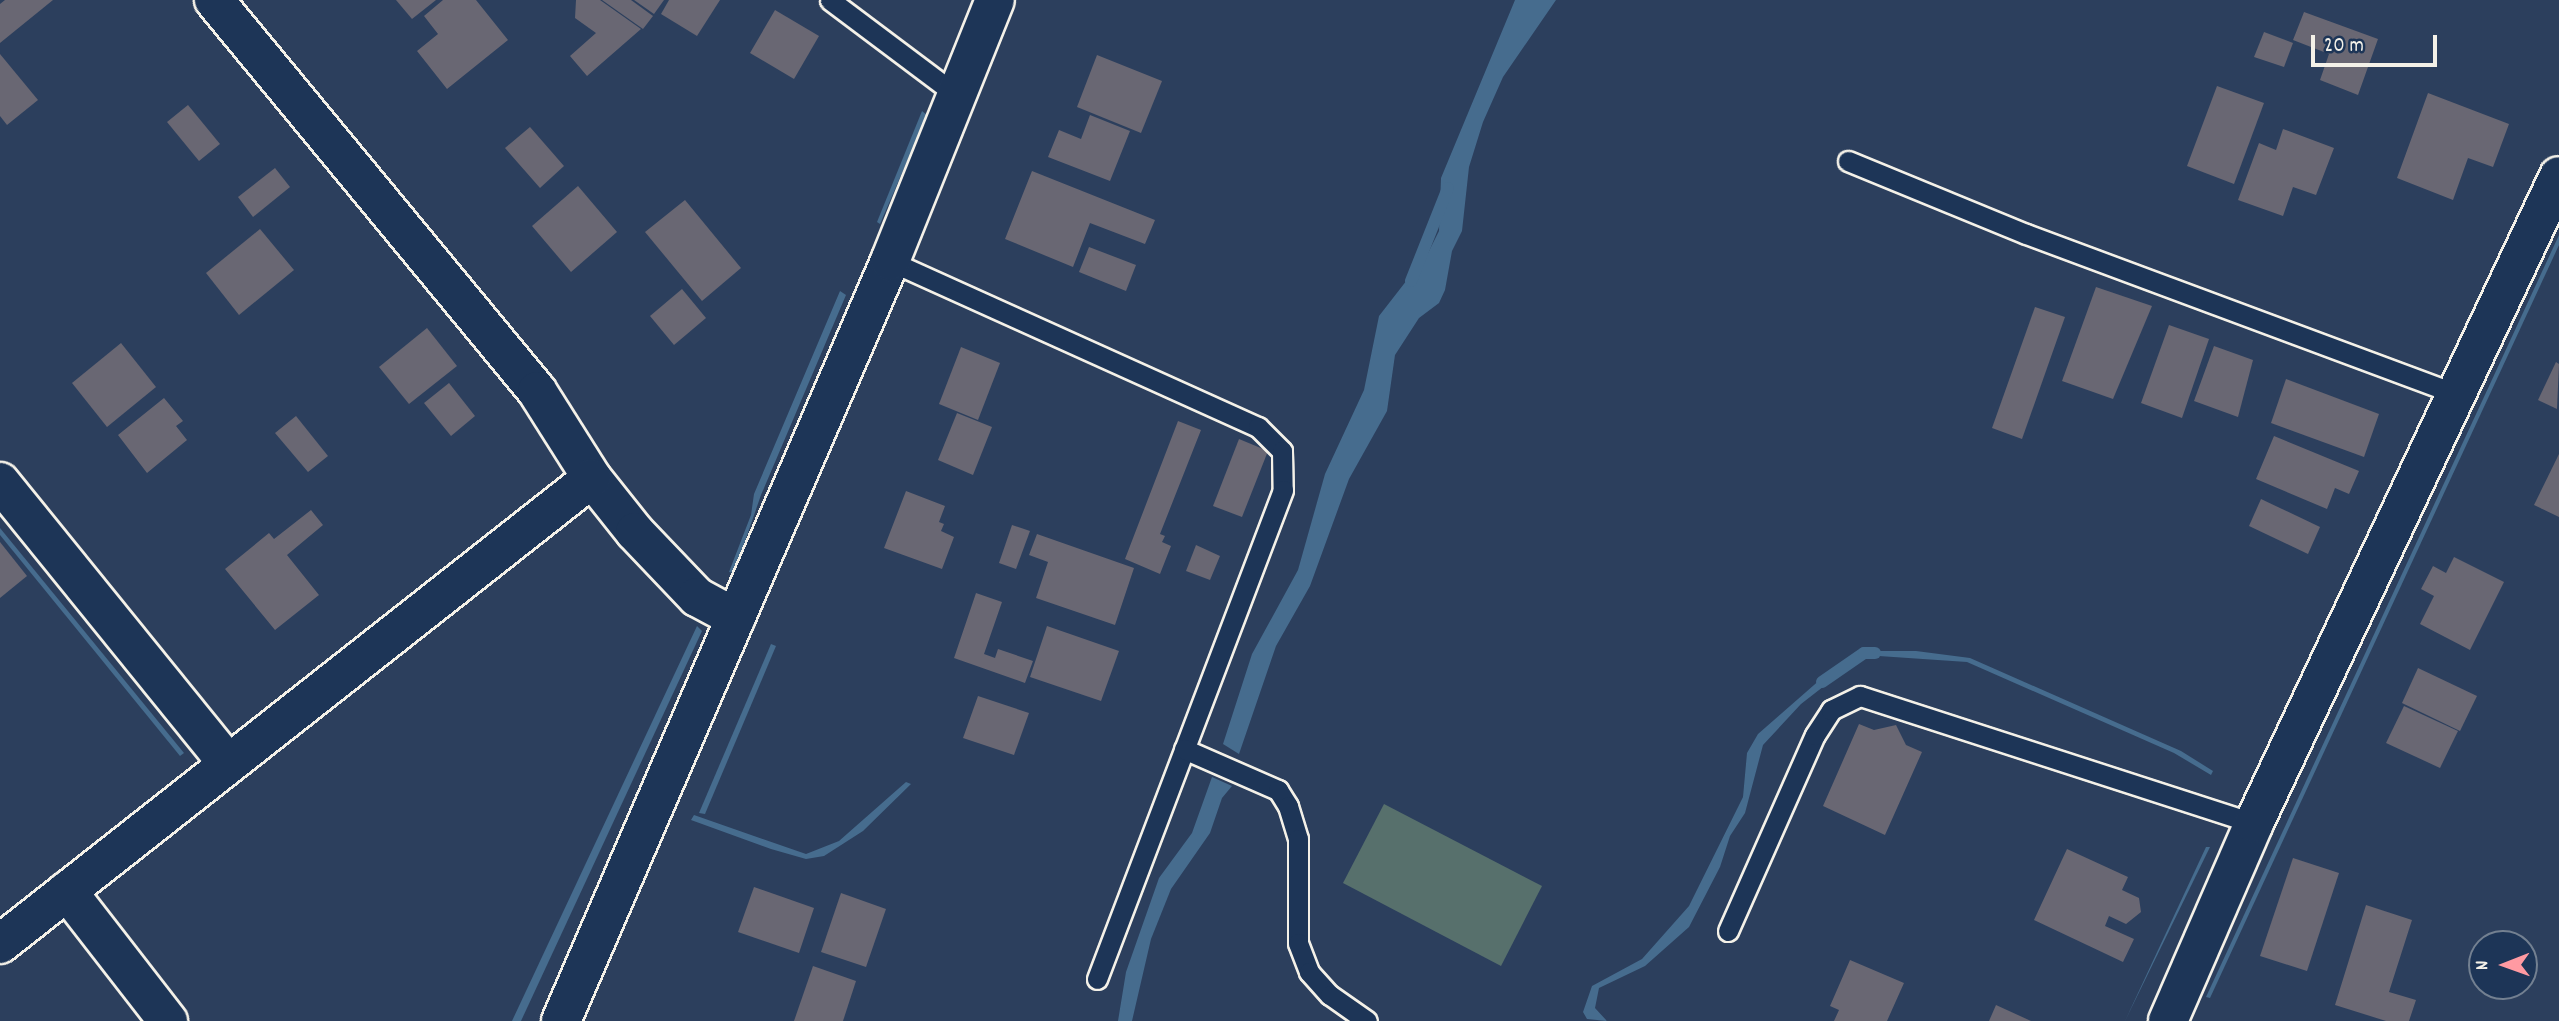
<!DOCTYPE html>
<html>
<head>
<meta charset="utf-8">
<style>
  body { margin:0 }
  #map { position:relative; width:2559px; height:1021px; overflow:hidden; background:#2c3f5d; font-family:Dekko,sans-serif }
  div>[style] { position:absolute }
  .green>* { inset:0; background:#57706c }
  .water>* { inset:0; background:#466c8e }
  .stream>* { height:12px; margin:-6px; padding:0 6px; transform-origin:6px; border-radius:6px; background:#466c8e }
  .building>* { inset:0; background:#696773 }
  .roads { filter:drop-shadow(2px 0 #f4f1e8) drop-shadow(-2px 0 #f4f1e8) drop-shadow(0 2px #f4f1e8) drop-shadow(0 -2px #f4f1e8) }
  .service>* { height:19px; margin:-9.5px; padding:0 9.5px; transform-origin:9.5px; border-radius:9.5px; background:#1d3557 }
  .minor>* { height:38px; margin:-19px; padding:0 19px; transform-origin:19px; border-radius:19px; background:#1d3557 }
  span { translate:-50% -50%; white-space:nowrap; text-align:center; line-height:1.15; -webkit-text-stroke:7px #1d3557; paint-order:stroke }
  .north { position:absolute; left:2468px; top:930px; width:70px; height:70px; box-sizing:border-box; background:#1d3557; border:2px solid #738091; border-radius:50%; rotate:269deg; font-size:19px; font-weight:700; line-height:28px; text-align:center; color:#f4f1e8 }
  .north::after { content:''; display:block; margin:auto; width:24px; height:32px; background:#ff9aa2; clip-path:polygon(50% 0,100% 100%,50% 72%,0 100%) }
  .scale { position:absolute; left:2311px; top:35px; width:126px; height:32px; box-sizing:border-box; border:4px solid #f4f1e8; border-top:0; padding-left:9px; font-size:21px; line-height:24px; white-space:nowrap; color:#f4f1e8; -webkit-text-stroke:5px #1d3557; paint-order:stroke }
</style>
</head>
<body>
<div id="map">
  <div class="green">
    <div style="clip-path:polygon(1384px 804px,1542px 886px,1501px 966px,1343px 883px)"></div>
  </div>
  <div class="water">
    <div style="clip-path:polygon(1515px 0,1556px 0,1503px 77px,1483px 122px,1469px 167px,1462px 231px,1452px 251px,1445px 290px,1439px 303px,1419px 318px,1395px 355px,1387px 411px,1349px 479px,1310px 586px,1276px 646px,1239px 754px,1223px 744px,1252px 654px,1298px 570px,1325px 474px,1364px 390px,1379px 316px,1428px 253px,1439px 231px,1441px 178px)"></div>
    <div style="clip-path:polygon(922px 111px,927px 115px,880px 224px,877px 222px)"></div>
    <div style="clip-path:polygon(2559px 235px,2559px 245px,2210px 998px,2206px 997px)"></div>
    <div style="clip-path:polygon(840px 291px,846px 295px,761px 495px,734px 573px,729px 572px,751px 515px,754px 494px)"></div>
    <div style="clip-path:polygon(0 528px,184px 753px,180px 756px,0 535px)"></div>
    <div style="clip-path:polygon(697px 626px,702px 631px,521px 1021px,512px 1021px)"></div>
    <div style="clip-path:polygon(771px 644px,776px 646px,705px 814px,699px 813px)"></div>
    <div style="clip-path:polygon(1857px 651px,1916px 651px,1970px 658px,2181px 751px,2213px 771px,2211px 775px,2174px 753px,1967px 662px,1864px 655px)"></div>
    <div style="clip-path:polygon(1830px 671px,1837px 676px,1801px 704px,1763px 745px,1745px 813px,1730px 836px,1720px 867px,1689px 927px,1645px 966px,1599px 988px,1595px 1008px,1607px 1021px,1587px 1019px,1583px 1012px,1592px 986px,1642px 959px,1689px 906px,1743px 797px,1747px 753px,1758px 734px)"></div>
    <div style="clip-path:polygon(1212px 777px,1232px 786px,1222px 798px,1210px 833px,1171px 889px,1151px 939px,1132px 1021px,1118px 1021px,1126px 972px,1159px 878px,1192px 833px)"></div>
    <div style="clip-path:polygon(906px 782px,911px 784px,863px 831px,824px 856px,806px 859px,771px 849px,691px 820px,694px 815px,806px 854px,839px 841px)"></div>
    <div style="clip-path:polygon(2206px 847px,2210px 847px,2125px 1021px)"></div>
  </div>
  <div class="stream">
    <div style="left:1411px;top:281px;width:100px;rotate:-68.3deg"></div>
    <div style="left:1822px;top:682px;width:51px;rotate:-34.6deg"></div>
    <div style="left:1864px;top:653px;width:11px"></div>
  </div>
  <div class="building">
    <div style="clip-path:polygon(5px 0,53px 0,0 43px,0 4px)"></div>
    <div style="clip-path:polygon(396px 0,436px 0,412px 19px)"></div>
    <div style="clip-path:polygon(443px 0,476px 0,508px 40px,447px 89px,417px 51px,438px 34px,424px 16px)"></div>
    <div style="clip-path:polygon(576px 0,600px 0,641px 29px,587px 76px,570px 56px,596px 33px,575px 18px)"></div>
    <div style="clip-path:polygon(602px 0,631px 0,653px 16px,643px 29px)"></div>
    <div style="clip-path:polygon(634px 0,664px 0,654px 14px)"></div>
    <div style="clip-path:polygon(669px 0,720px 0,697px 36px,661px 14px)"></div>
    <div style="clip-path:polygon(775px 10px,819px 36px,794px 79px,750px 53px)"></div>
    <div style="clip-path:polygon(2304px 12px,2378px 39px,2358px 95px,2320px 80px,2329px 54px,2293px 40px)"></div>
    <div style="clip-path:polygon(2264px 32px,2293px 43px,2284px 67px,2254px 57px)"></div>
    <div style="clip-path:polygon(0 54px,38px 100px,7px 125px,0 116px)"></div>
    <div style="clip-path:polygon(1097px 55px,1162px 81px,1141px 133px,1077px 107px)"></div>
    <div style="clip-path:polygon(2217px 86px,2264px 103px,2234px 184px,2187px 166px)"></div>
    <div style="clip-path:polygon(2428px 93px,2509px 124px,2493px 167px,2468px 158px,2453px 200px,2397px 178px)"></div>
    <div style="clip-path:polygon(188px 105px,220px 144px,199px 161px,167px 122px)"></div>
    <div style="clip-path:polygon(1090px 115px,1130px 131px,1110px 181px,1048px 157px,1059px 130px,1081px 139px)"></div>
    <div style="clip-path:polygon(530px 127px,564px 166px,540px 188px,505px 148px)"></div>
    <div style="clip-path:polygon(2283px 129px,2334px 148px,2316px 195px,2293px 187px,2283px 216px,2238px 200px,2259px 143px,2276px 150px)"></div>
    <div style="clip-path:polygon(275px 168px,290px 187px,253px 217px,238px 197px)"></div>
    <div style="clip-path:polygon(1032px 171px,1155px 220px,1145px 244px,1090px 223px,1073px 267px,1005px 239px)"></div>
    <div style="clip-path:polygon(578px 186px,617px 232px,571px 272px,532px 226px)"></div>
    <div style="clip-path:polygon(685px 200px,741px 268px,702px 301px,645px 232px)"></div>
    <div style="clip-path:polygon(260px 229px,294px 270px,239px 315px,206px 273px)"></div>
    <div style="clip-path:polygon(1089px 247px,1136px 265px,1126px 291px,1079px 272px)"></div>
    <div style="clip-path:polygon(2096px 287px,2152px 306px,2113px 399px,2062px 381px)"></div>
    <div style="clip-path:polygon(682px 289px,706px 318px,674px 345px,650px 316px)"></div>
    <div style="clip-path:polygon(2035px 307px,2065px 317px,2022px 439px,1992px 428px)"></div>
    <div style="clip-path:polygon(2169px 325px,2209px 339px,2182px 418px,2141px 403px)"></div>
    <div style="clip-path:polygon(427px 328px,457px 366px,409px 404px,379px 367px)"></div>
    <div style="clip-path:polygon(121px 343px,156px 387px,107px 427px,72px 383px)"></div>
    <div style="clip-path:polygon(2214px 346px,2253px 360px,2238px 417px,2194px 401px)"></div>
    <div style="clip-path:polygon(961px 347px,1000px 363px,978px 420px,939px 404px)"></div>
    <div style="clip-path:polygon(2556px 362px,2559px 364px,2557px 409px,2538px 400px)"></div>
    <div style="clip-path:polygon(2286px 379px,2379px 414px,2364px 457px,2271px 423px)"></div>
    <div style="clip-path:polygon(449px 383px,475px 416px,451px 436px,424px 403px)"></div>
    <div style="clip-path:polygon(164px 398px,183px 421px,176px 426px,187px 440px,147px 473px,118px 435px)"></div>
    <div style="clip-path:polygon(957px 413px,992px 427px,973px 475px,938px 460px)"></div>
    <div style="clip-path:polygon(296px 416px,328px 456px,308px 472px,275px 433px)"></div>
    <div style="clip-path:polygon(1178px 421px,1201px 430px,1160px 534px,1165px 536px,1162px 542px,1171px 546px,1160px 574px,1125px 559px)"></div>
    <div style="clip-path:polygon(2274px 436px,2359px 471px,2349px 494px,2335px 488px,2327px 509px,2256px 479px)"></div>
    <div style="clip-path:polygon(1239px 439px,1268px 451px,1242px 517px,1213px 506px)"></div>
    <div style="clip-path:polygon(2559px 454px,2559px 517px,2534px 505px)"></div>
    <div style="clip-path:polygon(906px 491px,945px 506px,939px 522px,944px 524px,941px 531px,954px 537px,942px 569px,884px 548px)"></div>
    <div style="clip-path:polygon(2261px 499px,2320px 527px,2308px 554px,2249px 526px)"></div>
    <div style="clip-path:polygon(311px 510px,323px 525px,287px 555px,319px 595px,275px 630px,225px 569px,269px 533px,274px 539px)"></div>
    <div style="clip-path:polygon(1012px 525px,1030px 531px,1016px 569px,999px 563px)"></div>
    <div style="clip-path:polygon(1037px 534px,1134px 568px,1115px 625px,1036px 598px,1048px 562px,1029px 555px)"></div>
    <div style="clip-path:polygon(0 542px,27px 576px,0 598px)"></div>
    <div style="clip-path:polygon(1196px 545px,1220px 556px,1210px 580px,1186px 571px)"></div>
    <div style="clip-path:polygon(2454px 557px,2504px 582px,2470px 650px,2420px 624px,2434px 596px,2421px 589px,2433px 566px,2446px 573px)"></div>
    <div style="clip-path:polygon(976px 593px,1002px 602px,984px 654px,995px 658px,998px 649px,1033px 661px,1025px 683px,954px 658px)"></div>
    <div style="clip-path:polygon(1047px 626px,1119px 651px,1101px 701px,1030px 677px)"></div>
    <div style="clip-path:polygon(2418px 668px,2477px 696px,2460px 731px,2402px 703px)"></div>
    <div style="clip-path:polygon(978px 696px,1029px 713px,1014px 755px,963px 738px)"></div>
    <div style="clip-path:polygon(2404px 706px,2458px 731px,2440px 768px,2386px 743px)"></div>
    <div style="clip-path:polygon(1859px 724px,1874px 730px,1896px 725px,1906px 745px,1922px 752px,1885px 835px,1823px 806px)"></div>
    <div style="clip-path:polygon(2067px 849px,2128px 877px,2122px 890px,2139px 898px,2141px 912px,2126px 924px,2109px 916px,2105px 926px,2134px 939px,2123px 962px,2034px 920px)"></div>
    <div style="clip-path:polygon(2293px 858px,2339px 873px,2307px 971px,2260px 956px)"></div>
    <div style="clip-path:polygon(754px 887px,814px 908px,799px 953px,738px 932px)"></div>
    <div style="clip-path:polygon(841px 893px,886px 909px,866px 967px,821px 952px)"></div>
    <div style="clip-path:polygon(2366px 905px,2412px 920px,2389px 992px,2416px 1000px,2409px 1021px,2386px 1021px,2335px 1005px)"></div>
    <div style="clip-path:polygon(1850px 960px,1904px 983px,1887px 1021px,1834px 1021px,1839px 1010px,1830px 1006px)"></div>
    <div style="clip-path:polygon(813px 966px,856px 981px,843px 1021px,794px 1021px)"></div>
    <div style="clip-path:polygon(1996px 1005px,2031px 1021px,1989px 1021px)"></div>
  </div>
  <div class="roads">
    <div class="service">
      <div style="left:830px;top:0;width:161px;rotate:36.9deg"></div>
      <div style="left:1848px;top:161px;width:192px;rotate:22.3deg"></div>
      <div style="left:2026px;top:234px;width:460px;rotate:20.4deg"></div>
      <div style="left:890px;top:261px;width:404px;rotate:24.3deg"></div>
      <div style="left:1258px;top:427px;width:34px;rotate:45deg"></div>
      <div style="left:1282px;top:451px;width:39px;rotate:89deg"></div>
      <div style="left:1283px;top:490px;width:523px;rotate:110.83deg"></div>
      <div style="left:1184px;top:749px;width:103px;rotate:23.6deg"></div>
      <div style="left:1278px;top:790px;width:19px;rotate:58deg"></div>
      <div style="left:1288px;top:806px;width:34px;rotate:73deg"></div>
      <div style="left:1298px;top:839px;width:104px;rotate:90deg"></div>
      <div style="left:1298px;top:943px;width:31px;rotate:69deg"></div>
      <div style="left:1309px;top:972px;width:31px;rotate:48deg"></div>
      <div style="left:1330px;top:995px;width:45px;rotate:35.1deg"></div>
      <div style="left:1728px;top:931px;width:214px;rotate:-66.1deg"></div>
      <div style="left:1815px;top:735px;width:30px;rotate:-57deg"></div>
      <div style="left:1831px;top:710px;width:32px;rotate:-26deg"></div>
      <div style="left:1860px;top:696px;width:414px;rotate:17.9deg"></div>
    </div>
    <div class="minor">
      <div style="left:214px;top:0;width:507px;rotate:50.44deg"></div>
      <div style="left:537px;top:391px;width:103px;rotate:57.7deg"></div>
      <div style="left:592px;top:478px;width:69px;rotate:51.5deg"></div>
      <div style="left:635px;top:532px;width:90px;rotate:46.4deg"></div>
      <div style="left:697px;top:597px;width:44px;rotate:28.3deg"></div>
      <div style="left:0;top:482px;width:360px;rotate:51deg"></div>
      <div style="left:67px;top:891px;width:165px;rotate:52.2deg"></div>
      <div style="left:0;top:944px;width:753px;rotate:-38.21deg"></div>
      <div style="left:561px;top:1021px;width:828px;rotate:-66.59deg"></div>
      <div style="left:890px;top:261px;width:281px;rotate:-68.1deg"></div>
      <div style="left:2168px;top:1021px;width:216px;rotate:-66.5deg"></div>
      <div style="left:2254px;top:823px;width:715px;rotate:-64.76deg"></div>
    </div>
  </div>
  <div class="north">N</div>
  <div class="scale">20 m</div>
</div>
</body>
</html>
